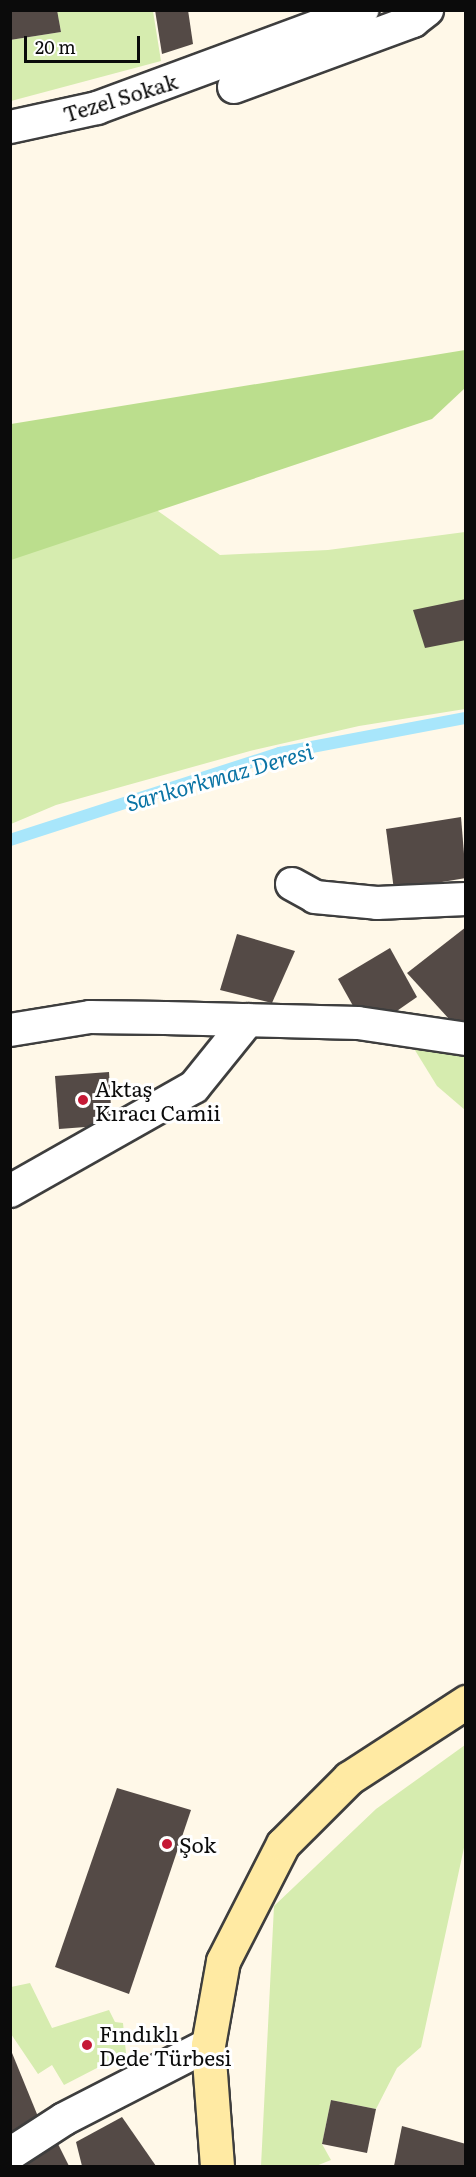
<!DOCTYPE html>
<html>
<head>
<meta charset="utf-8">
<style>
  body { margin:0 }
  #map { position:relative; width:476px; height:2177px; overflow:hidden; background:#fff8e8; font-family:Literata,serif }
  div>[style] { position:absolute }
  .green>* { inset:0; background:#d6ecaf }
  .forest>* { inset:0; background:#bbde8d }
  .stream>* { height:12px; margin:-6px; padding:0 6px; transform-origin:6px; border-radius:6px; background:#a8e6fb }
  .building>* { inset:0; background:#544a46 }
  .roads { filter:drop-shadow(2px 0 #3e3e3e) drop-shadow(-2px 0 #3e3e3e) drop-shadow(0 2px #3e3e3e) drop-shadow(0 -2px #3e3e3e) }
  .street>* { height:32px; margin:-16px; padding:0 16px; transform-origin:16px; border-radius:16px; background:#fff }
  .secondary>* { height:33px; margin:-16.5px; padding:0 16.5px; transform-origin:16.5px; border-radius:16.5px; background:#ffeaa3 }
  .dots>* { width:16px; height:16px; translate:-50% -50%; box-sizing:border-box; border:3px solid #fff; border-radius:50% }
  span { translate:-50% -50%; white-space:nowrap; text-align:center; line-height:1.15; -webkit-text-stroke:6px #fff; paint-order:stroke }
  .street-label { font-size:21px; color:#0b0b0b }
  .poi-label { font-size:21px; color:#0b0b0b }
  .left { translate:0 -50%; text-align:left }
  .water-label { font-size:22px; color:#0b74a5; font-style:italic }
  .frame { position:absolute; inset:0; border:12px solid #0b0b0b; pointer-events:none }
  .scale { position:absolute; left:24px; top:36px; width:116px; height:27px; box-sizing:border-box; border:3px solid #0b0b0b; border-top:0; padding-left:8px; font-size:18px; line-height:21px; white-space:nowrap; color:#0b0b0b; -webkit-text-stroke:4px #fff; paint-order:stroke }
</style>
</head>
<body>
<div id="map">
  <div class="green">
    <div style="clip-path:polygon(57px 11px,153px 11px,161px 61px,11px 101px,10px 40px,61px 32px)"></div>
    <div style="clip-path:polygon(134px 494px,220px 555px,328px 550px,465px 532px,465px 709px,359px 726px,250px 751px,56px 805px,11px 824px,11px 512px)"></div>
    <div style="clip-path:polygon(413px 1047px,465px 1052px,465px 1110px,437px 1086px)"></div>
    <div style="clip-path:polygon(465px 1745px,465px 1843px,421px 2047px,397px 2068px,376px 2109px,331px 2100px,322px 2144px,331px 2160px,316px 2166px,261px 2166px,274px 1906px,376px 1809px)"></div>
    <div style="clip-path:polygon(30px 1983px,52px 2028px,109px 2010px,115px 2022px,123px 2023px,126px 2053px,64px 2085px,52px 2065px,38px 2074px,11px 2034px,11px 1987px)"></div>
  </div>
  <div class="forest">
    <div style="clip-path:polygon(465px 350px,465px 388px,432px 419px,11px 560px,11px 424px)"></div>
  </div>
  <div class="stream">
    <div style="left:10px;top:840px;width:284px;rotate:-17.9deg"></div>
    <div style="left:280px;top:753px;width:189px;rotate:-10.7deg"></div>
  </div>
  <div class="building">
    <div style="clip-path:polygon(10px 10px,57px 10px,61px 32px,10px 40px)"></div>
    <div style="clip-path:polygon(155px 10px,188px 10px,193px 44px,162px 54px)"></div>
    <div style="clip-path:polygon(466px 599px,466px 640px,425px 648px,413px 610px)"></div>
    <div style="clip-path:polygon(461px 817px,466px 878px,394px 890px,386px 829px)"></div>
    <div style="clip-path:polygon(466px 927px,466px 1028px,461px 1032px,407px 973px)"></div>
    <div style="clip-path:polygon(237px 934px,295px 951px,272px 1003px,220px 990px)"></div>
    <div style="clip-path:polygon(390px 948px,417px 997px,391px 1015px,357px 1013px,338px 979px)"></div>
    <div style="clip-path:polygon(109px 1072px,112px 1125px,59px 1129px,55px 1076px)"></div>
    <div style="clip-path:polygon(117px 1788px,191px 1810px,129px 1994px,55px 1967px)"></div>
    <div style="clip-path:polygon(10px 2048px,39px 2119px,10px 2134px)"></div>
    <div style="clip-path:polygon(331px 2100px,376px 2109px,367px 2153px,322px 2144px)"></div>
    <div style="clip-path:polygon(122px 2117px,156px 2166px,82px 2166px,76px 2142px)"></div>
    <div style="clip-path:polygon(402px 2126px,466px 2144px,466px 2166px,394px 2166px)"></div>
    <div style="clip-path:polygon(58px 2144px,69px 2166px,17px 2166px)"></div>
  </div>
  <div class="roads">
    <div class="street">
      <div style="left:234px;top:87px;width:191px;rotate:-20.2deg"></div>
      <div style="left:413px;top:21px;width:18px;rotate:-38deg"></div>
      <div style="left:10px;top:127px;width:89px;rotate:-12.3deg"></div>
      <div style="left:97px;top:108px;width:283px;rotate:-20.3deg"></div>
      <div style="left:292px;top:884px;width:26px;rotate:29deg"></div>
      <div style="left:315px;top:897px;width:62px;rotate:5.5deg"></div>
      <div style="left:377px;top:903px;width:89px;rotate:-2.6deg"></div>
      <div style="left:10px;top:1030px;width:81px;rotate:-9.2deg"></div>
      <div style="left:90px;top:1017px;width:75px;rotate:0.8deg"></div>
      <div style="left:165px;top:1018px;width:193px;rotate:1.5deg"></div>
      <div style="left:358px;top:1023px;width:109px;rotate:8.4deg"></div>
      <div style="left:10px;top:1191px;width:211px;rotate:-29.5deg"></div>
      <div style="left:194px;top:1087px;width:86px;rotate:-51.1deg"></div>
      <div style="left:10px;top:2154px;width:64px;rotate:-32.9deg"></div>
      <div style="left:64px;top:2119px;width:162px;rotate:-27.2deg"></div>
    </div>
    <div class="secondary">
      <div style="left:217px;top:2166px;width:121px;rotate:-94.3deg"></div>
      <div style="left:208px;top:2045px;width:85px;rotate:-79.9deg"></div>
      <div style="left:223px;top:1961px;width:131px;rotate:-62.9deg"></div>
      <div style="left:283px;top:1844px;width:93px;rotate:-45deg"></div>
      <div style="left:349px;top:1778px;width:140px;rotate:-33deg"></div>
    </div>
  </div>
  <div class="dots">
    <div style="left:83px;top:1100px;background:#c51936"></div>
    <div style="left:167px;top:1844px;background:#c51936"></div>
    <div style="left:87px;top:2045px;background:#c51936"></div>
  </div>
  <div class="street-label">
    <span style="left:120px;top:97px;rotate:-17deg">Tezel Sokak</span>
  </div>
  <div class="poi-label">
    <span class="left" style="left:95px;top:1100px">Aktaş<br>Kıracı Camii</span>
    <span class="left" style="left:179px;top:1844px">Şok</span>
    <span class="left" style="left:99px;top:2045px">Fındıklı<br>Dede Türbesi</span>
  </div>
  <div class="water-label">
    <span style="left:219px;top:776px;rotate:-16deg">Sarıkorkmaz Deresi</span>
  </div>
  <div class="frame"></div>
  <div class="scale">20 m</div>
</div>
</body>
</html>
